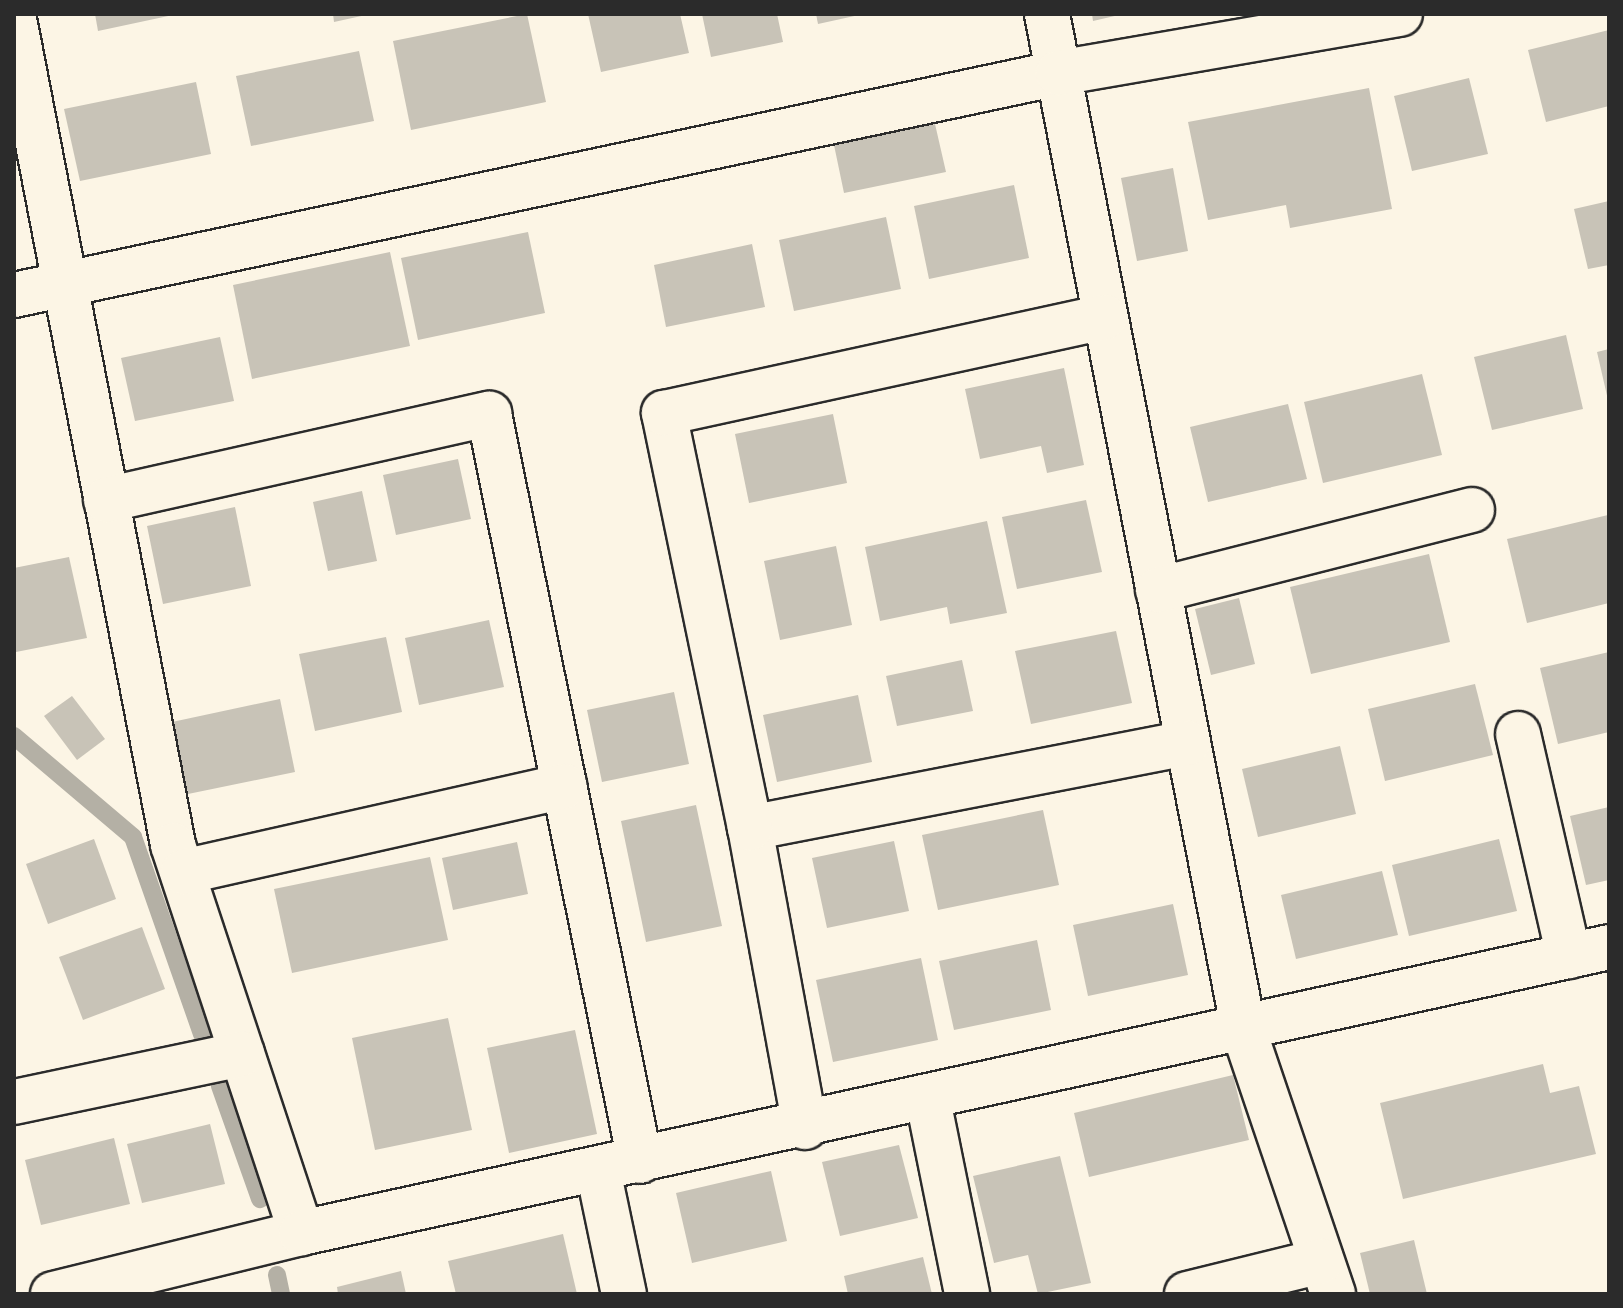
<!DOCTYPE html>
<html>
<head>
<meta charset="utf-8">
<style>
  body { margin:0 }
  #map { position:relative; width:1623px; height:1308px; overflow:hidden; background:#fcf5e5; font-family:Itim,sans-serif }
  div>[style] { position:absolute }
  .stream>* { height:18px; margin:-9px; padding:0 9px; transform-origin:9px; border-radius:9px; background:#b4b0a5 }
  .building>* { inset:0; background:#c8c3b7 }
  .roads { filter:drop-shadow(2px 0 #2b2b2b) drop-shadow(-2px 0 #2b2b2b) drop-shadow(0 2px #2b2b2b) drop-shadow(0 -2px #2b2b2b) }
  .minor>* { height:44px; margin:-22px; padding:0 22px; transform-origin:22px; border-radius:22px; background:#fcf5e5 }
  span { translate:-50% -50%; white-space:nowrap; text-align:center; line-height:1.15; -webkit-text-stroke:8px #fcf5e5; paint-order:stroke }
  .frame { position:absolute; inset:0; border:16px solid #2b2b2b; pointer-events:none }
</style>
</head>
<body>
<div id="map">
  <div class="stream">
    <div style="left:14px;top:736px;width:156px;rotate:40.3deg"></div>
    <div style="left:133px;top:837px;width:209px;rotate:70.7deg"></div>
    <div style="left:220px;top:1086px;width:120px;rotate:70.5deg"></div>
    <div style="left:277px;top:1275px;width:19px;rotate:78deg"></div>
  </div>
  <div class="building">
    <div style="clip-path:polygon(95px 14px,173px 14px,173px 15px,98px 31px)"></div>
    <div style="clip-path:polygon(333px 14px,366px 14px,366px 15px,334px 22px)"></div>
    <div style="clip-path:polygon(527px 14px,546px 102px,411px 130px,393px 41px)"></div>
    <div style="clip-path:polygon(588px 14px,680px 14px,689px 53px,601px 72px)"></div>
    <div style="clip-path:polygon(702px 14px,777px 14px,783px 42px,711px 57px)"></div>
    <div style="clip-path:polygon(816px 14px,859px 14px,859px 15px,818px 24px)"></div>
    <div style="clip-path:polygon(1092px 14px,1118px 14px,1119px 15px,1093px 21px)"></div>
    <div style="clip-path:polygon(1609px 30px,1609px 106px,1546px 122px,1528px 50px)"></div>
    <div style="clip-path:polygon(359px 51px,374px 121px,251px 146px,236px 76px)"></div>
    <div style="clip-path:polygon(1469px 78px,1488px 154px,1412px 171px,1394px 96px)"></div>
    <div style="clip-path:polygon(196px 82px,211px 154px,80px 181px,64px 109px)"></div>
    <div style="clip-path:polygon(1369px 88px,1392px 209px,1290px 228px,1286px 205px,1208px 220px,1188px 122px)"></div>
    <div style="clip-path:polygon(935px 124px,946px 172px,844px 193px,834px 145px)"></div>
    <div style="clip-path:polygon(1173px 168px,1188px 251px,1137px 261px,1121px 178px)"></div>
    <div style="clip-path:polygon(1014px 185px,1029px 258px,929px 279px,914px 206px)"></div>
    <div style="clip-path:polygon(1609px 201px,1609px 265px,1588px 269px,1574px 209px)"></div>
    <div style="clip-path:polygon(886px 217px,901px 289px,794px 311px,779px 240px)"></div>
    <div style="clip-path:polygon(528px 232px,545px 313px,418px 340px,401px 258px)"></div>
    <div style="clip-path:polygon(752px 244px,765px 307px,666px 327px,654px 265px)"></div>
    <div style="clip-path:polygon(390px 252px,410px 346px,252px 379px,233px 285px)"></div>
    <div style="clip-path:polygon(1566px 335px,1583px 409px,1492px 430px,1474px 357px)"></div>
    <div style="clip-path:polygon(220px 337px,234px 401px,135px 421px,121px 358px)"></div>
    <div style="clip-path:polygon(1609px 349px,1609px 400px,1608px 400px,1597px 352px)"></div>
    <div style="clip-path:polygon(1064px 368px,1084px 465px,1047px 473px,1041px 446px,980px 459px,965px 389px)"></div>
    <div style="clip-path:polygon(1422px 374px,1442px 455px,1323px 483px,1304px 402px)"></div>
    <div style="clip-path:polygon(1288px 404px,1307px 479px,1208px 502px,1190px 427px)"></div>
    <div style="clip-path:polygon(833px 414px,847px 483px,749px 503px,735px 434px)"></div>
    <div style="clip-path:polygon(458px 459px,471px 519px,396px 535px,383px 475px)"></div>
    <div style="clip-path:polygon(362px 491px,377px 561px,328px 571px,313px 502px)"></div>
    <div style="clip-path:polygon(1086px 500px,1102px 572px,1017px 589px,1002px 517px)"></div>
    <div style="clip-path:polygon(235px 507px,251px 586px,163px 604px,147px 526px)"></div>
    <div style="clip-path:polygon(1608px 515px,1609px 603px,1527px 623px,1507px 539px)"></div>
    <div style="clip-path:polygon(987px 521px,1007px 613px,950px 624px,947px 607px,880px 621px,865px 547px)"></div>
    <div style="clip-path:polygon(836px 546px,852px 625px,780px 640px,764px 561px)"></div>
    <div style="clip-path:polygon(1429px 554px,1450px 642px,1311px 674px,1290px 587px)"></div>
    <div style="clip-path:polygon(69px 557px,87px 638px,16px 652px,14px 568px)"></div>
    <div style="clip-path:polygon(1239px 598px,1255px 664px,1211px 675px,1195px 609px)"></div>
    <div style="clip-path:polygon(489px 620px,504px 687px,419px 705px,405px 638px)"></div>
    <div style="clip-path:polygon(1116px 631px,1132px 703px,1031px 724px,1015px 651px)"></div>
    <div style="clip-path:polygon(386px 637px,402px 712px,315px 731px,299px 654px)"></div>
    <div style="clip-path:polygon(1609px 652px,1609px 732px,1558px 744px,1540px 668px)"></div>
    <div style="clip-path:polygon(962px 660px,973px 711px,897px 726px,886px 676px)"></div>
    <div style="clip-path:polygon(1475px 684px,1493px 755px,1385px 781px,1368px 709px)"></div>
    <div style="clip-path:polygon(674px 692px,689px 764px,602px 782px,587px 710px)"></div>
    <div style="clip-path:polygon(858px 695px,872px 762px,777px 782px,763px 715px)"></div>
    <div style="clip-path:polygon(72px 696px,105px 739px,77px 760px,44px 716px)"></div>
    <div style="clip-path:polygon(280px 699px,295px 772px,188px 794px,172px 722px)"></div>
    <div style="clip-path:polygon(1340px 746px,1356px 814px,1258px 837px,1242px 769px)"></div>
    <div style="clip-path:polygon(696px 805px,722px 926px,646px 942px,621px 821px)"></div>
    <div style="clip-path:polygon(1609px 807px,1609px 880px,1586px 885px,1570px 816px)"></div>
    <div style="clip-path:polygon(1043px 810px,1059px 885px,938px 910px,922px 835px)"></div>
    <div style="clip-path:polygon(94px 839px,116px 899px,48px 924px,26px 864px)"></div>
    <div style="clip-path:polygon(1499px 839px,1517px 911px,1409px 936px,1392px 865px)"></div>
    <div style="clip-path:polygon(894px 841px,909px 911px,827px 928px,812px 858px)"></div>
    <div style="clip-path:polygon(517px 842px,528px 894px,453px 910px,442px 858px)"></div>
    <div style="clip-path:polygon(430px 857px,448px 940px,292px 973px,274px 889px)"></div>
    <div style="clip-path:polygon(1382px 871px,1398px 935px,1296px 959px,1281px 895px)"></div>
    <div style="clip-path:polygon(1173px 904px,1188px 975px,1088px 996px,1073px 925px)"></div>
    <div style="clip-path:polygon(142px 927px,165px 989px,83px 1020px,59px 957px)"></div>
    <div style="clip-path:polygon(1037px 940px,1051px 1010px,954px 1030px,939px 961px)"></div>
    <div style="clip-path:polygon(921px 958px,938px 1040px,833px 1062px,816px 980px)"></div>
    <div style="clip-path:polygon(448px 1018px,472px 1130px,375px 1150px,352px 1038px)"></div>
    <div style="clip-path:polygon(575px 1030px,597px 1134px,509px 1153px,487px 1048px)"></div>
    <div style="clip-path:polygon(1543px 1064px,1550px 1093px,1579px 1086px,1596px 1154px,1403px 1199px,1380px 1103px)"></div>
    <div style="clip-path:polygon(1233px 1075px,1249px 1140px,1089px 1177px,1074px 1113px)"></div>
    <div style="clip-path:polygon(210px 1124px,225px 1184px,142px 1203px,127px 1144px)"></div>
    <div style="clip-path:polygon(114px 1138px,130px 1204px,41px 1225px,25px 1160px)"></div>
    <div style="clip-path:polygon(899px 1145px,918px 1218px,840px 1236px,822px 1162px)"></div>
    <div style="clip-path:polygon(1060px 1156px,1091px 1283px,1038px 1294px,1028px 1255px,994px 1263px,973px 1176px)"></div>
    <div style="clip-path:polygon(771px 1171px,787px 1241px,692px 1263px,676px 1193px)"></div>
    <div style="clip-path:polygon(563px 1234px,577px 1294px,456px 1294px,448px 1261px)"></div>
    <div style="clip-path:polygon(1414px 1240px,1427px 1294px,1370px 1294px,1360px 1253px)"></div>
    <div style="clip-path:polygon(923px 1257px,932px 1294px,848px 1294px,844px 1276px)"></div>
    <div style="clip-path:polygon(401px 1271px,406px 1294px,338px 1294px,337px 1287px)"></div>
  </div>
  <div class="roads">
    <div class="minor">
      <div style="left:1047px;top:14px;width:1036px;rotate:79.04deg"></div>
      <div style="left:1244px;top:1031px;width:278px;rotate:71.3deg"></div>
      <div style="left:14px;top:19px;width:841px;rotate:79.1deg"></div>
      <div style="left:173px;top:845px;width:409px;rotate:71.7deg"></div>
      <div style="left:14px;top:295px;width:1067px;rotate:-12deg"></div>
      <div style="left:1058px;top:73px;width:347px;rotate:-9.8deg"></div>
      <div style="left:106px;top:500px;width:393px;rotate:-12.7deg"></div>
      <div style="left:489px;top:414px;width:762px;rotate:78.57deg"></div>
      <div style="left:1158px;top:590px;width:324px;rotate:-14.3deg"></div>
      <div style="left:1518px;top:734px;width:228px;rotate:77.1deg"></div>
      <div style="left:750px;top:828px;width:446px;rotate:-11deg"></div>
      <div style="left:183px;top:872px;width:391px;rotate:-12.7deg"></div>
      <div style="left:928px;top:1100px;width:198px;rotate:78.6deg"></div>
      <div style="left:14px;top:1102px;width:233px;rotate:-11.9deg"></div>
      <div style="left:805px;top:1127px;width:304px;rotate:-100.4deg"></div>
      <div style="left:750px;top:828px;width:424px;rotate:-101.7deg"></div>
      <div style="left:664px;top:413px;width:451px;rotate:-12.3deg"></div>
      <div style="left:598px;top:1170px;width:127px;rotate:78.2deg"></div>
      <div style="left:53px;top:1294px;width:255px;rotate:-13.8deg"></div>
      <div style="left:301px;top:1233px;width:1339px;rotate:-12.33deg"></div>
      <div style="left:1187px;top:1294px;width:138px;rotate:-13.8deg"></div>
    </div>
  </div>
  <div class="frame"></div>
</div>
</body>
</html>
